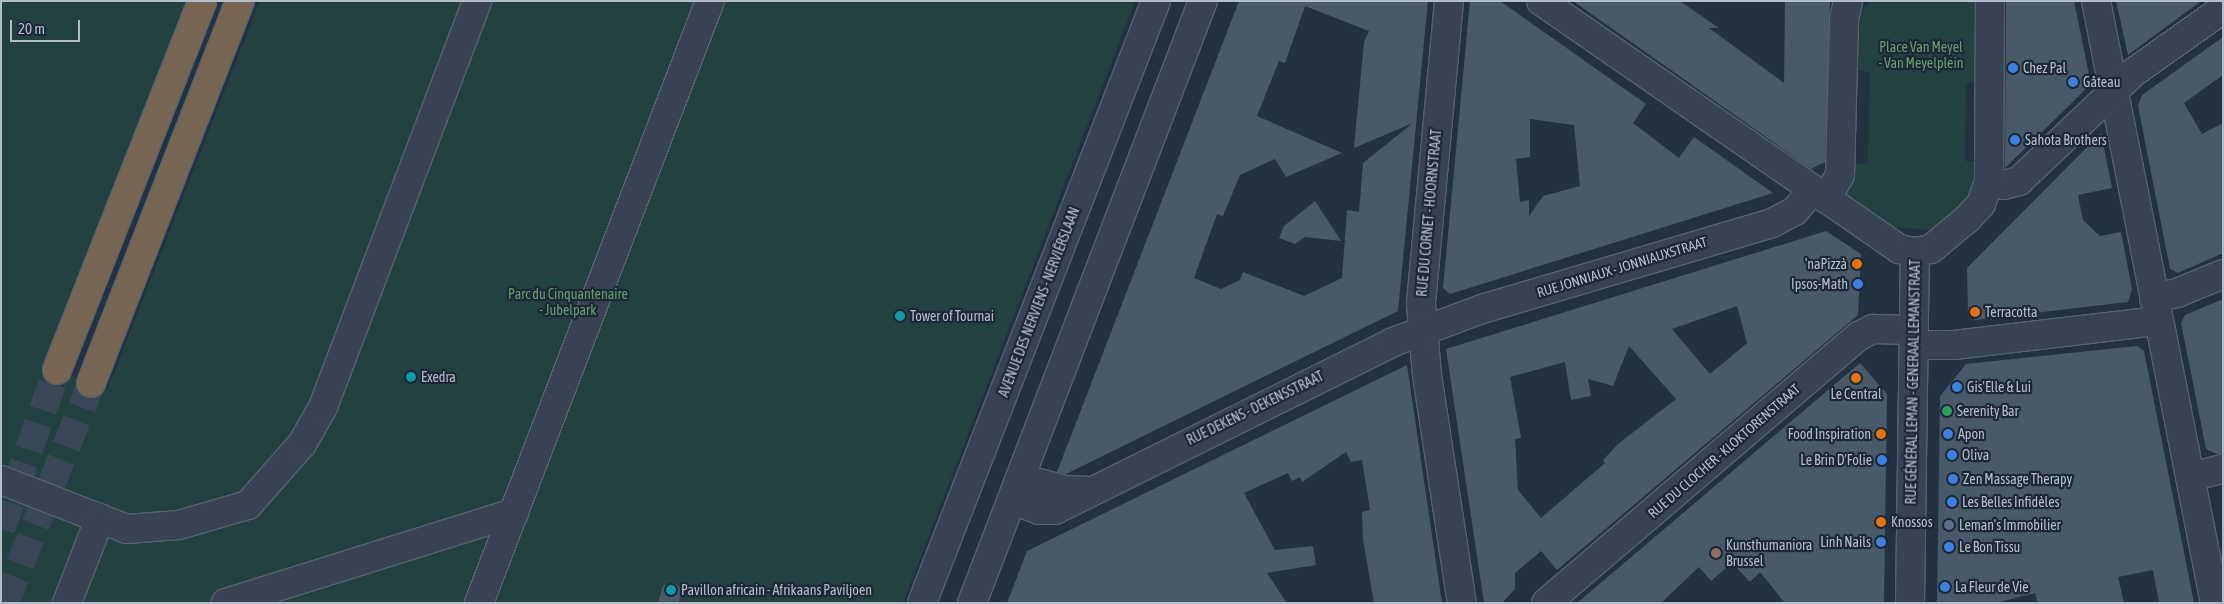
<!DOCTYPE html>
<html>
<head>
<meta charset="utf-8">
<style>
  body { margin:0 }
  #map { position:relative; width:2224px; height:604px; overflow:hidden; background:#223241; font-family:"Asap Condensed",sans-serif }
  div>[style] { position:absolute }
  .green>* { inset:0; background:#244142 }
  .building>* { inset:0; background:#48596a }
  .highway-tunnel>* { height:28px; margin-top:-14px; transform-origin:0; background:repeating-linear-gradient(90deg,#384756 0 28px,transparent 0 42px) }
  .roads { filter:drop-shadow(1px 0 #55616e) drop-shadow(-1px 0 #55616e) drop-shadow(0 1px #55616e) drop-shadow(0 -1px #55616e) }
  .minor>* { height:28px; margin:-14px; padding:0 14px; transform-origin:14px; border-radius:14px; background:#374350 }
  .highway>* { height:28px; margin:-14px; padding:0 14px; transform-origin:14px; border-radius:14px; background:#776653 }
  .dots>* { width:14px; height:14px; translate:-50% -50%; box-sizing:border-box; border:2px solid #1c2835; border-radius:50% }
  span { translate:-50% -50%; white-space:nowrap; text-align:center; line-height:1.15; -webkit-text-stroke:4.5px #1c2835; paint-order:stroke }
  .park-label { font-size:14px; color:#689e6f }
  .poi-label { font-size:14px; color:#b3becb }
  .left { translate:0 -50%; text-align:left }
  .right { translate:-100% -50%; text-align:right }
  .street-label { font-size:14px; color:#b3becb }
  .frame { position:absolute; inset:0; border:2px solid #b3becb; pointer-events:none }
  .scale { position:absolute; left:10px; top:20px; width:70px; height:22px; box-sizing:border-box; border:2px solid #b3becb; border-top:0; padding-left:6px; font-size:15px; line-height:18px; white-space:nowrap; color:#b3becb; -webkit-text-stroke:4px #1c2835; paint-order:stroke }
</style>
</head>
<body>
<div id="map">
  <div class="green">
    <div style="clip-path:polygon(1px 1px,187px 1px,46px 366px,108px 389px,260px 1px,1135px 1px,903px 603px,1px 603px)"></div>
    <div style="clip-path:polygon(1871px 1px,1982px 1px,1978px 82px,1966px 83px,1965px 161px,1977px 162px,1980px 190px,1939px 226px,1929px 229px,1891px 228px,1847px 202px,1842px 189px,1854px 164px,1868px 163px,1870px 72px,1856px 70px,1853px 19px)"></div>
  </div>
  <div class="building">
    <div style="clip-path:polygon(evenodd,1239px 1px,1428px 1px,1398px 311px,1066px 474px,1057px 472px,1239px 1px,1305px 6px,1369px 31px,1364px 42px,1354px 148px,1413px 123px,1363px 163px,1359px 212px,1347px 210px,1342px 278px,1304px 296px,1243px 272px,1240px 280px,1221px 289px,1194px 278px,1217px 214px,1223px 216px,1240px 175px,1275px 159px,1286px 177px,1342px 153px,1257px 116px,1279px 61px,1285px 63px,1305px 6px)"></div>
    <div style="clip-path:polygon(evenodd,1470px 1px,1500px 1px,1646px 104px,1633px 123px,1679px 158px,1694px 137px,1773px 193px,1450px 294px,1443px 288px,1470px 1px,1530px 119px,1574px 125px,1580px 186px,1543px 196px,1529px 216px,1529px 200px,1520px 202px,1516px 159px,1530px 157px,1530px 119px)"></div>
    <div style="clip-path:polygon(1573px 1px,1680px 1px,1719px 28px,1709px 28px,1784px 83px,1785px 1px,1830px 1px,1825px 162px,1811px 169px)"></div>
    <div style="clip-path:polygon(2006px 1px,2074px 1px,2091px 84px,2005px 168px)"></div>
    <div style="clip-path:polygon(2116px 1px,2201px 1px,2128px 55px)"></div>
    <div style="clip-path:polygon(2223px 37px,2223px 75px,2184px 103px,2202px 134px,2223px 123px,2223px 253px,2178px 273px,2170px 269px,2138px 106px,2142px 95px)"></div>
    <div style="clip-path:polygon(2101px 133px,2112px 188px,2078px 195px,2083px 220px,2100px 236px,2121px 232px,2132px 289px,2128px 302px,1975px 320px,1968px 314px,1967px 268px)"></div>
    <div style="clip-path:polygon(1315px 201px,1341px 241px,1305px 237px,1295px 244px,1279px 238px,1284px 226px)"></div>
    <div style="clip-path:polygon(evenodd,1826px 231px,1861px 254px,1858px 315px,1557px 570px,1541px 551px,1515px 573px,1515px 589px,1502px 603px,1484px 603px,1446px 349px,1826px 231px,1737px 306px,1747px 343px,1710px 374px,1672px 329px,1737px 306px,1826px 231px,1629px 346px,1676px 399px,1618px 444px,1603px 460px,1605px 463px,1541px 518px,1518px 490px,1515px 439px,1521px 438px,1510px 377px,1565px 362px,1571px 400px,1591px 396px,1588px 379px,1613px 386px,1629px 346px)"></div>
    <div style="clip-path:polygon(2223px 299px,2223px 454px,2217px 454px,2206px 449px,2181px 323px,2185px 315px)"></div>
    <div style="clip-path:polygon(2137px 346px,2144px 351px,2194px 603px,2159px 603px,2153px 570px,2118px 577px,2124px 603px,2038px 603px,2035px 593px,1995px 603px,1937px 603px,1940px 396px,1966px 364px)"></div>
    <div style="clip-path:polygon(1860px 363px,1887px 394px,1884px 603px,1785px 603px,1760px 572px,1750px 582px,1732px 563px,1711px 581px,1699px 567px,1661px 603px,1577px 603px)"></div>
    <div style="clip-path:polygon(1407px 365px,1442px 603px,1374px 603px,1363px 540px,1362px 512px,1370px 510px,1362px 460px,1351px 462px,1346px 452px,1302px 482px,1300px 477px,1292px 481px,1288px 473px,1244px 493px,1275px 550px,1313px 546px,1316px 565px,1267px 573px,1287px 603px,1007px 603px,1027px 551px)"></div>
    <div style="clip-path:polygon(673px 583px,683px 588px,678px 603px,658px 603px,663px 585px)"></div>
  </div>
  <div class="highway-tunnel">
    <div style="left:1px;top:529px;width:169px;rotate:-70.6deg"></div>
    <div style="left:5px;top:603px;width:236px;rotate:-68.6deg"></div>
  </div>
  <div class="roads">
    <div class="minor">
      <div style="left:1449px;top:1px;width:304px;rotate:95.3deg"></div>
      <div style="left:1421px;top:304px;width:71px;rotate:85.2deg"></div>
      <div style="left:1427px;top:375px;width:231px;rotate:81.3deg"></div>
      <div style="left:1541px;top:1px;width:436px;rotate:34.7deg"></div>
      <div style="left:1899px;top:249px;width:16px;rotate:11deg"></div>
      <div style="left:1915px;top:252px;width:16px;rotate:-11deg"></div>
      <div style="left:1931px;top:249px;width:47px;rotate:-39.8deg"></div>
      <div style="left:1967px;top:219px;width:21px;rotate:-47deg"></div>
      <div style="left:1981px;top:204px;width:23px;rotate:-70deg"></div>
      <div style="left:1989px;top:182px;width:181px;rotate:-89.7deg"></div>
      <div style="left:2096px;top:1px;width:614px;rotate:78.82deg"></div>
      <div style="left:1989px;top:182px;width:15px;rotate:11deg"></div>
      <div style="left:2004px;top:185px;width:16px;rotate:-15deg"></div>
      <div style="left:2019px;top:181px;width:158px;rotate:-43.5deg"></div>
      <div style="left:2134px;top:72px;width:109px;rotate:-35.3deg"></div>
      <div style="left:1826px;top:199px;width:28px;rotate:-60deg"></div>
      <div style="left:1840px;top:175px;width:156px;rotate:-88.5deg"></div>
      <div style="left:1844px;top:19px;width:18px;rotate:-77deg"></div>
      <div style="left:2154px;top:298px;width:24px;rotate:-12deg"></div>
      <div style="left:2177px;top:293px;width:50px;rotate:-22.4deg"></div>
      <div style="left:1914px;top:345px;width:40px"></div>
      <div style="left:1954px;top:345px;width:206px;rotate:-6.7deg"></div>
      <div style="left:2190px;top:477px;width:34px;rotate:-14deg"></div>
      <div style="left:1020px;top:478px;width:47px;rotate:14.9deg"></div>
      <div style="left:1065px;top:490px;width:25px;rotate:2deg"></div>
      <div style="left:1px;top:480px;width:135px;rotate:21.3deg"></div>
      <div style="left:127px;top:529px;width:52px;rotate:-4.4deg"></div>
      <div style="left:179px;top:525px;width:72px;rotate:-16.2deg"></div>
      <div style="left:248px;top:505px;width:81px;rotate:-48.5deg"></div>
      <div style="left:302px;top:444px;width:43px;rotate:-60.4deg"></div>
      <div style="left:323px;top:407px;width:434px;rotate:-69.2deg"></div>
      <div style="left:1012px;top:500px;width:29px;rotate:20deg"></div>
      <div style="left:1039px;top:510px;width:16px"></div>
      <div style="left:1055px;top:510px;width:377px;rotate:-26.4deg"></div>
      <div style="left:1393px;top:342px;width:95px;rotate:-20.3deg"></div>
      <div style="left:1482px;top:309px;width:302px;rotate:-16.5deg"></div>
      <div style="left:1772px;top:223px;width:26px;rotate:-28deg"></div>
      <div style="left:1795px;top:211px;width:27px;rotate:-51deg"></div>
      <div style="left:67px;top:603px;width:91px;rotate:-68.8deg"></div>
      <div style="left:226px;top:603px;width:302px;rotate:-17.4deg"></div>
      <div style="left:479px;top:603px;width:645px;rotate:-69.01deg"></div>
      <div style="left:922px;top:603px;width:646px;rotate:-68.76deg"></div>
      <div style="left:972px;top:603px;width:645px;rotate:-69.01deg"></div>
      <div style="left:1546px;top:603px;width:411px;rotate:-40.5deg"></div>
      <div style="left:1859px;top:336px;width:16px;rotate:-27deg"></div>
      <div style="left:1873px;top:329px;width:41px;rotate:1.4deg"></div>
      <div style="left:1910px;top:603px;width:351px;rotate:-89.2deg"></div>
    </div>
    <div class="highway">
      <div style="left:57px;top:370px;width:396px;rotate:-68.5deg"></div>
      <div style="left:91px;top:383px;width:410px;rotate:-68.7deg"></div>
    </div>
  </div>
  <div class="dots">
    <div style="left:2013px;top:68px;background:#3f7fe0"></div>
    <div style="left:2073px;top:82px;background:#3f7fe0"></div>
    <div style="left:2015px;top:140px;background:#3f7fe0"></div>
    <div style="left:1857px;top:264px;background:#e8710a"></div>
    <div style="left:1858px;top:284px;background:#3f7fe0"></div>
    <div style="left:1975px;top:312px;background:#e8710a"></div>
    <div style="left:900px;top:316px;background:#0f9aa8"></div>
    <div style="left:411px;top:377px;background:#0f9aa8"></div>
    <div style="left:1856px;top:378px;background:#e8710a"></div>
    <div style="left:1957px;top:387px;background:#3f7fe0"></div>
    <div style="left:1947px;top:411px;background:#2e9e5b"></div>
    <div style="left:1881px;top:434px;background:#e8710a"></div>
    <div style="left:1948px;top:434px;background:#3f7fe0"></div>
    <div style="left:1952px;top:455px;background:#3f7fe0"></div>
    <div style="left:1882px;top:460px;background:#3f7fe0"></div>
    <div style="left:1953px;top:479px;background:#3f7fe0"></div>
    <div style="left:1952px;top:502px;background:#3f7fe0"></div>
    <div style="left:1881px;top:522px;background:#e8710a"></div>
    <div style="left:1949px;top:525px;background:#5c6f8a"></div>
    <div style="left:1881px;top:542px;background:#3f7fe0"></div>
    <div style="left:1949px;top:547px;background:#3f7fe0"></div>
    <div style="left:1716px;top:553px;background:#8d6e63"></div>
    <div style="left:1945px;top:587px;background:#3f7fe0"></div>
    <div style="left:671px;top:590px;background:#0f9aa8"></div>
  </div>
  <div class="park-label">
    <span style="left:1921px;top:55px">Place Van Meyel<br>- Van Meyelplein</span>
    <span style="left:568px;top:302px">Parc du Cinquantenaire<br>- Jubelpark</span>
  </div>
  <div class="poi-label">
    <span class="left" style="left:2023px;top:68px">Chez Pal</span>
    <span class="left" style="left:2083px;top:82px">Gâteau</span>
    <span class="left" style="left:2025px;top:140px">Sahota Brothers</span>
    <span class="right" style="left:1847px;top:264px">'naPizzà</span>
    <span class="right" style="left:1848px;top:284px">Ipsos-Math</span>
    <span class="left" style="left:1985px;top:312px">Terracotta</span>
    <span class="left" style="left:910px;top:316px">Tower of Tournai</span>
    <span class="left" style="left:421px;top:377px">Exedra</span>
    <span class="left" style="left:1967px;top:387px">Gis'Elle &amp; Lui</span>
    <span style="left:1856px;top:394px">Le Central</span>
    <span class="left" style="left:1957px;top:411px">Serenity Bar</span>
    <span class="right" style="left:1871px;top:434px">Food Inspiration</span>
    <span class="left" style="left:1958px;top:434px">Apon</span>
    <span class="left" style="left:1962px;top:455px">Oliva</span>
    <span class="right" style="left:1872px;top:460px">Le Brin D'Folie</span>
    <span class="left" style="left:1963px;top:479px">Zen Massage Therapy</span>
    <span class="left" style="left:1962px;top:502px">Les Belles Infidèles</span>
    <span class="left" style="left:1891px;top:522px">Knossos</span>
    <span class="left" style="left:1959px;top:525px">Leman's Immobilier</span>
    <span class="right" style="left:1871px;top:542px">Linh Nails</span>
    <span class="left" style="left:1726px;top:553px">Kunsthumaniora<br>Brussel</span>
    <span class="left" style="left:1959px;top:547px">Le Bon Tissu</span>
    <span class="left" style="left:1955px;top:587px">La Fleur de Vie</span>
    <span class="left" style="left:681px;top:590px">Pavillon africain - Afrikaans Paviljoen</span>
  </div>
  <div class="street-label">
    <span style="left:1429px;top:213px;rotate:-85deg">RUE DU CORNET - HOORNSTRAAT</span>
    <span style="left:1622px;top:267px;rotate:-17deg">RUE JONNIAUX - JONNIAUXSTRAAT</span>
    <span style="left:1039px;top:302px;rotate:-69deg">AVENUE DES NERVIENS - NERVIËRSLAAN</span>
    <span style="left:1913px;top:382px;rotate:-89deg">RUE GÉNÉRAL LEMAN - GENERAAL LEMANSTRAAT</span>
    <span style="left:1255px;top:408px;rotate:-26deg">RUE DEKENS - DEKENSSTRAAT</span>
    <span style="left:1724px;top:451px;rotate:-41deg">RUE DU CLOCHER - KLOKTORENSTRAAT</span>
  </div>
  <div class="frame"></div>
  <div class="scale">20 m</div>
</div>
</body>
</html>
